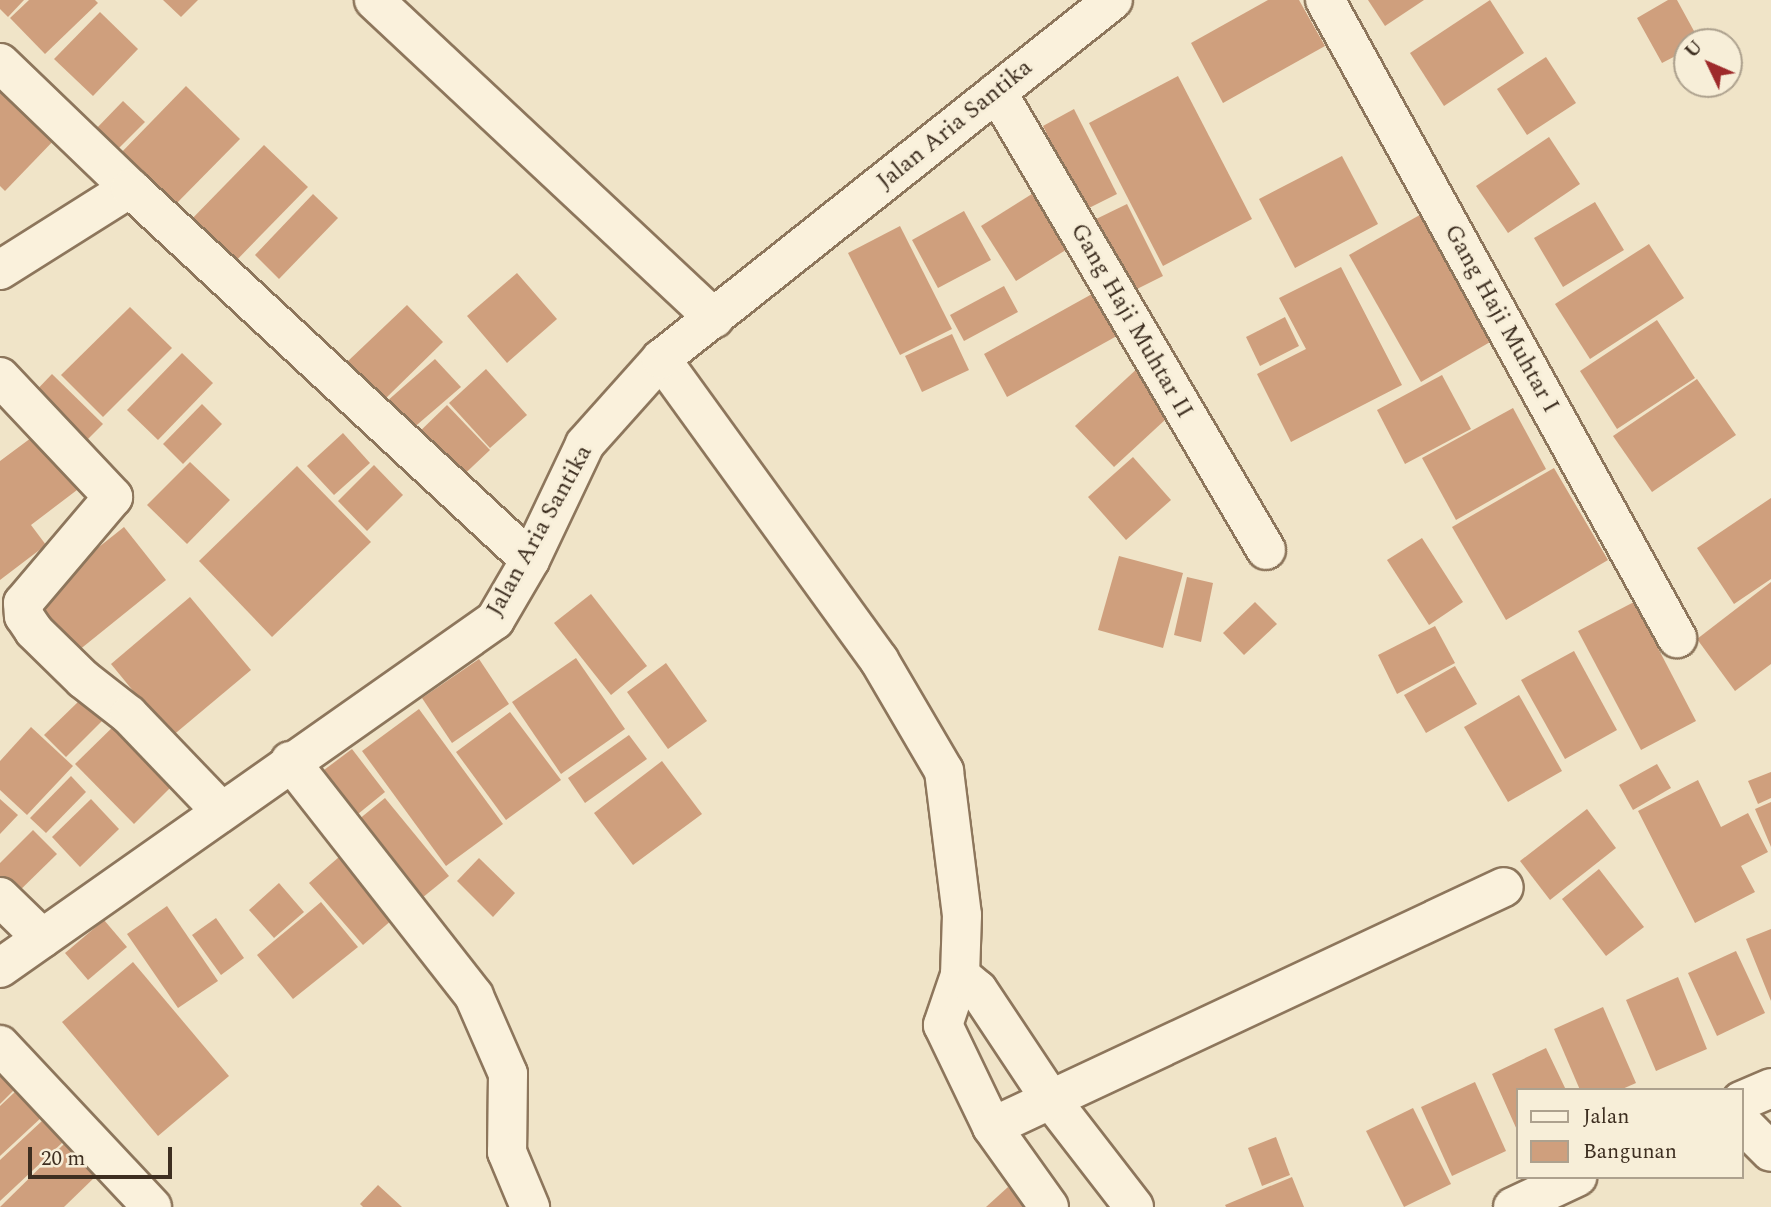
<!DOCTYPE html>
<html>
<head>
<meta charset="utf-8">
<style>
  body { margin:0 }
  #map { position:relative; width:1771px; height:1207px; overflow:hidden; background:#f0e4c8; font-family:Spectral,serif }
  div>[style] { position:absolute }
  .building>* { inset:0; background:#cf9f7d }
  .roads { filter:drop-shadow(2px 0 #8d765c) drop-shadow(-2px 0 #8d765c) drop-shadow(0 2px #8d765c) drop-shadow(0 -2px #8d765c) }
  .minor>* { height:38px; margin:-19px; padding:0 19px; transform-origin:19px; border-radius:19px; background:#faf1dc }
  span { translate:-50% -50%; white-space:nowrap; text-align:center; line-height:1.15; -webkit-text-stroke:5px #f7eed8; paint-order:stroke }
  .street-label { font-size:24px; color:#3d2e20 }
  .legend { position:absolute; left:1516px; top:1088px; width:228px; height:91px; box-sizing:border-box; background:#f7eed8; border:2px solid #ada18e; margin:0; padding:9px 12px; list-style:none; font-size:21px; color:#3d2e20 }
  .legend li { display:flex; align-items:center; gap:14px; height:35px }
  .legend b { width:35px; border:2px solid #ada18e }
  .north { position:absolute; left:1673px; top:28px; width:70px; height:70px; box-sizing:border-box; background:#f7eed8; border:2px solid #ada18e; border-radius:50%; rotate:314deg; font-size:19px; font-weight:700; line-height:28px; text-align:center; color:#3d2e20 }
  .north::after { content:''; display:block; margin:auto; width:24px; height:32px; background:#9e2a2b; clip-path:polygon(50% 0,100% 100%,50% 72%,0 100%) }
  .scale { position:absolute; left:28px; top:1147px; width:144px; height:32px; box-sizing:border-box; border:4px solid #3d2e20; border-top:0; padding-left:9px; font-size:21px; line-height:24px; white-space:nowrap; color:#3d2e20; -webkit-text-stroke:5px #f7eed8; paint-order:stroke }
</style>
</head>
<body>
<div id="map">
  <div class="building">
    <div style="clip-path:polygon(0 0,24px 0,8px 17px,0 9px)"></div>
    <div style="clip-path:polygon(29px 0,95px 0,98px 3px,45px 54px,10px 18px)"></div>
    <div style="clip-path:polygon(163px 0,198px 0,181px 17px)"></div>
    <div style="clip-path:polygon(1268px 0,1299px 0,1325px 46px,1223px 103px,1191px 43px)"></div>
    <div style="clip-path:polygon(1368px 0,1424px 0,1385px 26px)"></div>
    <div style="clip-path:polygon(1490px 0,1524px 53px,1444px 106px,1410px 53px)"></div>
    <div style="clip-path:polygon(1668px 0,1677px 0,1700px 42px,1687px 42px,1687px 50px,1662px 63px,1637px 18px)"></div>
    <div style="clip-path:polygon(100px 12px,138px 49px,93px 96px,54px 59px)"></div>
    <div style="clip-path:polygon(1546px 57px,1576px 103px,1527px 135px,1497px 89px)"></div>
    <div style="clip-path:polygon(1178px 76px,1252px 219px,1163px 266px,1089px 123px)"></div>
    <div style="clip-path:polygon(0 79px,58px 136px,5px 191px,0 186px)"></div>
    <div style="clip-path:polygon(186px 86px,240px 139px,171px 209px,117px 157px)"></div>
    <div style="clip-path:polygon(123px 101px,145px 122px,113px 154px,92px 133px)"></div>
    <div style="clip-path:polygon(1074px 109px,1117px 194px,1085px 210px,1043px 126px)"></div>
    <div style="clip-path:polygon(1549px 137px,1580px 184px,1508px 233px,1476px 186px)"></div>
    <div style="clip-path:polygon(264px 145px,308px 187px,229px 268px,185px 226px)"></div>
    <div style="clip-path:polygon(1342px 156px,1378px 224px,1295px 268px,1259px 199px)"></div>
    <div style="clip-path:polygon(1043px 187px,1077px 243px,1016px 281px,981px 226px)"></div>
    <div style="clip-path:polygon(313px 194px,338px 218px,279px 279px,255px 255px)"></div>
    <div style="clip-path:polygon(1595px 202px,1624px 250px,1563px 287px,1534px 238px)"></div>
    <div style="clip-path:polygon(1127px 204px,1163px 276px,1129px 293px,1092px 221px)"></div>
    <div style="clip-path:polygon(964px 211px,991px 260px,938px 288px,912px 240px)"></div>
    <div style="clip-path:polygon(1425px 212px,1497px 338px,1421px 382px,1349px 255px)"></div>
    <div style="clip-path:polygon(900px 226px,952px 329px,900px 355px,848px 253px)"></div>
    <div style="clip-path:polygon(1649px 244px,1684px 298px,1590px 359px,1555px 304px)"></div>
    <div style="clip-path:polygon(1341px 267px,1402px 385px,1291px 442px,1257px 374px,1306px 349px,1279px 298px)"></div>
    <div style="clip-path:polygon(517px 273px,557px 319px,507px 363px,467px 316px)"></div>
    <div style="clip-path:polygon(1004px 286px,1018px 312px,964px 341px,950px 315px)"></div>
    <div style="clip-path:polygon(1101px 289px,1124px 332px,1007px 397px,984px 354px)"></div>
    <div style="clip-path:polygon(407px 305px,443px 342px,383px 401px,347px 362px)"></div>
    <div style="clip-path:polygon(130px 307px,172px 348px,103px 417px,61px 375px)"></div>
    <div style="clip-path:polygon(1285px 317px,1299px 346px,1260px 366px,1246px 337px)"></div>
    <div style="clip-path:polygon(1657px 320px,1695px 378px,1617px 429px,1580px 371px)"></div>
    <div style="clip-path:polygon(952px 334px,969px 370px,922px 392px,905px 356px)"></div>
    <div style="clip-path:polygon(182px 353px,213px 383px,158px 440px,127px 410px)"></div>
    <div style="clip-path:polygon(435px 359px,461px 387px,411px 430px,386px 402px)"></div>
    <div style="clip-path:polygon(1140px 366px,1179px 407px,1114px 467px,1075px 426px)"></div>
    <div style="clip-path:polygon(486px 369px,527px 415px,490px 448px,449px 403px)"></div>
    <div style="clip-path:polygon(52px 374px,103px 424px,79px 448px,29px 398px)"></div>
    <div style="clip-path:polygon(1442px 375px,1471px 429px,1405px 464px,1377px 410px)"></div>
    <div style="clip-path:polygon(1697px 379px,1736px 435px,1652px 492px,1613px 436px)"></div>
    <div style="clip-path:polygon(202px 404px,222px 424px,183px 464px,163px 444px)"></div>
    <div style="clip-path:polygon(447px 405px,490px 450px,456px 482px,413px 438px)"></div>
    <div style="clip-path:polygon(1513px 408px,1546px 469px,1456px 520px,1422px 458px)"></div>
    <div style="clip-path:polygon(343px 433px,370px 463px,334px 495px,307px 466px)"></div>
    <div style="clip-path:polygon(35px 435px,77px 490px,31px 525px,46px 545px,0 580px,0 461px)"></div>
    <div style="clip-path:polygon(1133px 457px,1171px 500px,1126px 540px,1088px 497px)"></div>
    <div style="clip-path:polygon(190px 462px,230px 500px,187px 544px,147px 505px)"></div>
    <div style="clip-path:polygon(374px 465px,403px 495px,367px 531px,338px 501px)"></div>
    <div style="clip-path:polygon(297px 466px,371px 542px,272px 637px,199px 561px)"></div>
    <div style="clip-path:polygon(1554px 468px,1608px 560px,1506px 620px,1452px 527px)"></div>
    <div style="clip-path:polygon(1771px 498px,1771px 579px,1734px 604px,1697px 548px)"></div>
    <div style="clip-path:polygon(124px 527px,166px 580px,68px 659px,25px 606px)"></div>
    <div style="clip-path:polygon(1422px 538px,1463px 602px,1429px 625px,1387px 560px)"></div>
    <div style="clip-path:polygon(1119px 556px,1183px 573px,1163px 648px,1098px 630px)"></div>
    <div style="clip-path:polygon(1187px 577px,1213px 583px,1201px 642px,1174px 635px)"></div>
    <div style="clip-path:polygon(1771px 582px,1771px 664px,1735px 691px,1697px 639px)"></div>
    <div style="clip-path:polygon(591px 594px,647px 666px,611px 695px,554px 623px)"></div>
    <div style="clip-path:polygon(190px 597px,251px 670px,171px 737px,111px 664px)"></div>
    <div style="clip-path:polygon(1255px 602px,1277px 624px,1244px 655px,1223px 633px)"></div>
    <div style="clip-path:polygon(1634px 602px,1696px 721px,1641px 750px,1578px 631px)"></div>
    <div style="clip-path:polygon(1435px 626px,1455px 663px,1397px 694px,1378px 655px)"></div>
    <div style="clip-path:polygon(1574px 651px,1617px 730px,1565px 759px,1521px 680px)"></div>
    <div style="clip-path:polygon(576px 658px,625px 729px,561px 774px,512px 702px)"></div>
    <div style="clip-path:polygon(479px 659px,509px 704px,452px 743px,422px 698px)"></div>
    <div style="clip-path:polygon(666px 663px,707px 721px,668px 749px,627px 692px)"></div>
    <div style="clip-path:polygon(1455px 666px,1477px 704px,1426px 733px,1404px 695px)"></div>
    <div style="clip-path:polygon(1519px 695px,1562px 771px,1508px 802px,1464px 727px)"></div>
    <div style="clip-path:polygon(80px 700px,102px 721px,66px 757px,44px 735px)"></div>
    <div style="clip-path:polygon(419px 709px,503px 824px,446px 866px,362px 751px)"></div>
    <div style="clip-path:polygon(510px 712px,561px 780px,506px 820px,456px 752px)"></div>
    <div style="clip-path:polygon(123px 717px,181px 777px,134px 824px,75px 764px)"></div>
    <div style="clip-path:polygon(31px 727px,73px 766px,27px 815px,0 790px,0 761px)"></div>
    <div style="clip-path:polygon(629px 735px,647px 759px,585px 803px,568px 778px)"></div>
    <div style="clip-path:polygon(352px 749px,385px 792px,358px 814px,324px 770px)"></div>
    <div style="clip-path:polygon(662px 761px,702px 814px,633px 865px,594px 813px)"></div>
    <div style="clip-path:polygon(1657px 764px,1671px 788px,1633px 810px,1619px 785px)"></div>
    <div style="clip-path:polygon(1771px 772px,1771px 798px,1758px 804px,1748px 781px)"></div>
    <div style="clip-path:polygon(71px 776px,86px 792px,46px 833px,30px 818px)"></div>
    <div style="clip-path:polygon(1698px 780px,1721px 827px,1748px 813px,1768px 852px,1741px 866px,1755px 892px,1695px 923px,1638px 811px)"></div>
    <div style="clip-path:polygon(385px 798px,449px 876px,422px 898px,358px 820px)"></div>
    <div style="clip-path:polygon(0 799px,18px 815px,0 834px)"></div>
    <div style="clip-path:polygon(91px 799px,119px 829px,80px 867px,52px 837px)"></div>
    <div style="clip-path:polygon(1771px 802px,1771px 847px,1755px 809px)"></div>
    <div style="clip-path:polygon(1587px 809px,1616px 848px,1550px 900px,1520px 861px)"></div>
    <div style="clip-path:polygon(33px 830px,57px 854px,10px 900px,0 890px,0 863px)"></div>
    <div style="clip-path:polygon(339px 857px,393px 919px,363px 945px,309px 883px)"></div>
    <div style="clip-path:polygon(479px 858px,515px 893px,493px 917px,457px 881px)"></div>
    <div style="clip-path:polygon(1599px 869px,1644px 927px,1606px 956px,1562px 899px)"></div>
    <div style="clip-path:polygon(279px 883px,304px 912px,274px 938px,249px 910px)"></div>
    <div style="clip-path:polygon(321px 902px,358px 947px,293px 999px,257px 955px)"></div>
    <div style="clip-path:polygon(167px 906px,218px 981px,178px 1008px,127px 934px)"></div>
    <div style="clip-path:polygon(216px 918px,244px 958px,221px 975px,192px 935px)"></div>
    <div style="clip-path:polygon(104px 920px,127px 947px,88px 980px,65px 953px)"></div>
    <div style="clip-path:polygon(1771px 929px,1771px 1001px,1746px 939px)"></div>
    <div style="clip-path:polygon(1736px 951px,1765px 1013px,1717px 1036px,1688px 973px)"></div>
    <div style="clip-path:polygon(133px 962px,229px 1076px,158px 1136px,62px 1022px)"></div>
    <div style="clip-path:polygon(1678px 977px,1707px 1049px,1656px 1071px,1626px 1000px)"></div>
    <div style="clip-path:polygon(1603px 1007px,1636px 1083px,1620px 1090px,1580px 1090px,1554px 1029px)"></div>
    <div style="clip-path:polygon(1546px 1048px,1566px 1090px,1517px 1090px,1517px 1130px,1492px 1074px)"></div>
    <div style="clip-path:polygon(0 1069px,17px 1087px,0 1104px)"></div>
    <div style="clip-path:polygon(1475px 1082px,1506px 1151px,1452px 1176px,1421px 1107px)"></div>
    <div style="clip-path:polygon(17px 1090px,43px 1116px,0 1156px,0 1106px)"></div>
    <div style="clip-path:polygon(1413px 1108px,1451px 1184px,1404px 1207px,1366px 1131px)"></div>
    <div style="clip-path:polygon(43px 1120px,63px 1142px,0 1201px,0 1160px)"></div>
    <div style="clip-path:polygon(1276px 1137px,1290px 1175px,1262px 1186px,1248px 1148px)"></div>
    <div style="clip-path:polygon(65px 1143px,97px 1175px,64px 1207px,0 1207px)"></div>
    <div style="clip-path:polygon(1292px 1177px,1304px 1207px,1226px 1207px,1225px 1205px)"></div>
    <div style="clip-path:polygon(378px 1185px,402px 1207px,363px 1207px,360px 1204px)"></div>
    <div style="clip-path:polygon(1008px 1187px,1027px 1207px,986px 1207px)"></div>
  </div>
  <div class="roads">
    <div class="minor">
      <div style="left:374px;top:0;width:466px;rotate:43.1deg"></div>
      <div style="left:1325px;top:0;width:729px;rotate:61.11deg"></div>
      <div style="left:0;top:63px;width:180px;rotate:43.9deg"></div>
      <div style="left:997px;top:92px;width:531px;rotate:59.57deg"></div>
      <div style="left:0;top:270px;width:154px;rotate:-32.2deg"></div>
      <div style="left:130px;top:188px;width:546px;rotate:42.92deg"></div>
      <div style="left:661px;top:359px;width:372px;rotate:54.1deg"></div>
      <div style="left:879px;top:660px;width:129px;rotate:59.6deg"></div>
      <div style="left:944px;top:771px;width:145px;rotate:82.9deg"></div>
      <div style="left:962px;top:915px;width:60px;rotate:91.9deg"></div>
      <div style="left:960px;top:975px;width:53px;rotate:108.8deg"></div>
      <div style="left:943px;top:1025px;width:113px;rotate:64.3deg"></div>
      <div style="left:992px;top:1127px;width:98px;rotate:54.5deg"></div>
      <div style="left:0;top:377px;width:165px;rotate:46.7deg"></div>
      <div style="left:113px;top:497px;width:139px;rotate:130.3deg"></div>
      <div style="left:23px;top:603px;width:13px;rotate:86deg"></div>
      <div style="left:24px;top:616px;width:18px;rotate:56deg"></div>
      <div style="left:34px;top:631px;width:69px;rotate:44.4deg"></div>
      <div style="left:83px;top:679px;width:58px;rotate:38deg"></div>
      <div style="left:129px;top:715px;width:132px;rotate:46.2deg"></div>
      <div style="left:290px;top:761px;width:298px;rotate:51.9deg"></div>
      <div style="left:474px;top:996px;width:85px;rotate:66.4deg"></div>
      <div style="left:508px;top:1074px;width:78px;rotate:90.7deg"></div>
      <div style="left:507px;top:1152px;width:60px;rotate:67.3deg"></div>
      <div style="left:0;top:897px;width:59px;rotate:44.3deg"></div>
      <div style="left:0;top:968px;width:605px;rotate:-35.11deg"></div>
      <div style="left:495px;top:620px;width:69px;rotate:-59.7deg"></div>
      <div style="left:530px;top:560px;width:128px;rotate:-64.6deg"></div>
      <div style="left:585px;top:444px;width:114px;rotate:-48.2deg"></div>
      <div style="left:661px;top:359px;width:577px;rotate:-38.46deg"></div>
      <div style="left:960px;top:975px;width:23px;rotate:40deg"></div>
      <div style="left:978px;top:990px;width:128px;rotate:56.4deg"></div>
      <div style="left:1049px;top:1097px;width:139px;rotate:52.3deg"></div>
      <div style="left:0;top:1045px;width:222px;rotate:46.8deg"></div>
      <div style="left:1741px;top:1101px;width:33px;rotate:-23deg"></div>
      <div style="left:1741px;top:1122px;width:42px;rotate:45deg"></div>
      <div style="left:992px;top:1127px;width:565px;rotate:-25.11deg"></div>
      <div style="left:1513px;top:1207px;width:71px;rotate:-25.1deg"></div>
    </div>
  </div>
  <div class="street-label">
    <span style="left:955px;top:125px;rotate:-39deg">Jalan Aria Santika</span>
    <span style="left:1501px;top:319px;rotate:61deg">Gang Haji Muhtar I</span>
    <span style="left:1131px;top:321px;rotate:60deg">Gang Haji Muhtar II</span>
    <span style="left:540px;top:531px;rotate:-61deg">Jalan Aria Santika</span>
  </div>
  <ul class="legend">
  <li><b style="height:9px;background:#faf1dc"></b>Jalan</li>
  <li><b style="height:19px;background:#cf9f7d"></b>Bangunan</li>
  </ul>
  <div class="north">U</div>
  <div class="scale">20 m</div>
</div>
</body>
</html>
